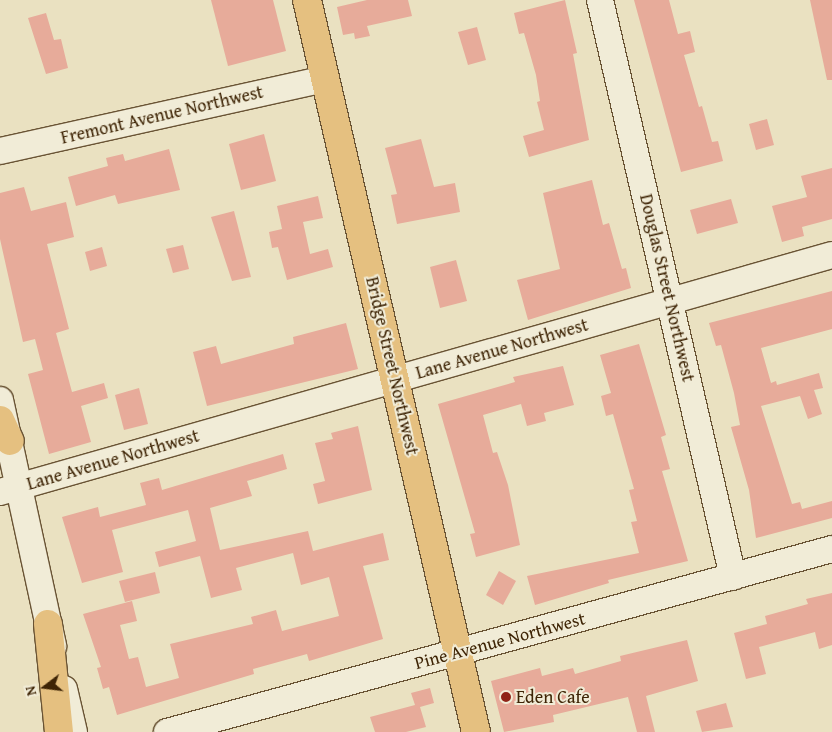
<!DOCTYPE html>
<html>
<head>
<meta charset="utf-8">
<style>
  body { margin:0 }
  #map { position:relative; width:832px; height:732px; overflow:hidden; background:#eae1c1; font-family:"Gentium Book Plus",serif }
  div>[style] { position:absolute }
  .building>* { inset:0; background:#e7ab9a }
  .roads { filter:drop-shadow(1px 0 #695334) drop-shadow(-1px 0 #695334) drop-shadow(0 1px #695334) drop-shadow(0 -1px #695334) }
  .minor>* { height:26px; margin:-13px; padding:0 13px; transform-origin:13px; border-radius:13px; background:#f1ecd7 }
  .major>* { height:28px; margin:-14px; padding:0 14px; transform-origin:14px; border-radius:14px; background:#e5c080 }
  .highway>* { height:28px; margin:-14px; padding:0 14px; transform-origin:14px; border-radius:14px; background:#e5c080 }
  .dots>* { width:14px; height:14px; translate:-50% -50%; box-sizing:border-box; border:2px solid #f1ecd7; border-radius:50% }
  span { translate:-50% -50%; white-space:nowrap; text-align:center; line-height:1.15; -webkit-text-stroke:4px #f1ecd7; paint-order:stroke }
  .street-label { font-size:18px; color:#3e2405 }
  .poi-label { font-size:18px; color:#3e2405 }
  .left { translate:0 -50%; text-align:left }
  .north { position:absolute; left:20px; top:662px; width:50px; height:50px; -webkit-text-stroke:4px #f1ecd7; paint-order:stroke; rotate:255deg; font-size:14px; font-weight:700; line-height:20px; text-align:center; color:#3e2405 }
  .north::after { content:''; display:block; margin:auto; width:18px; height:22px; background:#3e2405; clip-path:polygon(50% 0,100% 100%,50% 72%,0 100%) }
</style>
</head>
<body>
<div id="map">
  <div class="building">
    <div style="clip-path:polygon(211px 0,273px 0,286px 51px,228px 66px)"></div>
    <div style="clip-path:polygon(367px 0,408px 0,412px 16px,367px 26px,370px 36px,355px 39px,354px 33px,343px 35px,337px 7px)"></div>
    <div style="clip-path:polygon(565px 0,577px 53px,573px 54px,589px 140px,529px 157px,523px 136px,544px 130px,537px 102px,540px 101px,536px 75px,524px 33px,519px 34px,514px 13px)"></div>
    <div style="clip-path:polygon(634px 0,669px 0,678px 34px,690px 31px,695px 52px,684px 55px,699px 107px,702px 106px,712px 142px,718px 141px,723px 161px,681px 172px)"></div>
    <div style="clip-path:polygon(810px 0,832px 0,832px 80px,827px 80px)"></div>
    <div style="clip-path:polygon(46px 13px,54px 40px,61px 39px,68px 68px,46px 74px,28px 18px)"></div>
    <div style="clip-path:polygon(477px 27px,486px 60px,468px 65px,458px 32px)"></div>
    <div style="clip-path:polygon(767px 119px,774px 145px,756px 150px,749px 124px)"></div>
    <div style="clip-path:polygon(264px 134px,276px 181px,241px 190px,229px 144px)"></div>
    <div style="clip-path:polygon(421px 139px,434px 187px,455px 183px,460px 212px,397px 224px,391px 195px,397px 194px,385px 148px)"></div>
    <div style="clip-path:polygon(169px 149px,180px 190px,118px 204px,115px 195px,76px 206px,68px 177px,108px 166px,106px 158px,123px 154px,125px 161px)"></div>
    <div style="clip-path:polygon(832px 168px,832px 219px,802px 227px,804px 236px,782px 242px,772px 206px,807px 197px,801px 176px)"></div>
    <div style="clip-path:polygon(592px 180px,603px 225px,609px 223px,622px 269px,626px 268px,631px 288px,528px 320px,517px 280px,560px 269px,543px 193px)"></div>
    <div style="clip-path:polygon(24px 187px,31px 211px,66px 202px,74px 237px,47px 244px,69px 329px,56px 333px,72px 392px,104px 383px,108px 398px,81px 406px,91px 442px,49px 454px,28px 374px,43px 370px,35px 339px,23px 342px,0 239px,0 193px)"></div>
    <div style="clip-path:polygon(318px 196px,323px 218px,303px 222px,310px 254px,328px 249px,333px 267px,287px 280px,278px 247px,272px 248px,269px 232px,282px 229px,277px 206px)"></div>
    <div style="clip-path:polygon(731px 199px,738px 223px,697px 234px,690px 210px)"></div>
    <div style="clip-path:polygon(234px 211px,251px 277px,232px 281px,211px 217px)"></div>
    <div style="clip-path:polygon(183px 245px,189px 269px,173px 273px,166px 249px)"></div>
    <div style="clip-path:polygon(102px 247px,107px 266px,90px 271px,85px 252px)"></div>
    <div style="clip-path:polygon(456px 260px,467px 301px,440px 308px,430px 267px)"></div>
    <div style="clip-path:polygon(832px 291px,832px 329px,761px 348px,771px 383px,776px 381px,777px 385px,819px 373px,823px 388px,814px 390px,822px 414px,808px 419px,800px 396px,761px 406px,792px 504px,800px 502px,802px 509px,832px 501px,832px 518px,756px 538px,749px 490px,731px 427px,740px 425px,734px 393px,721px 345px,716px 346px,709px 323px)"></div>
    <div style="clip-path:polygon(346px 323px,358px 369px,207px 406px,193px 352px,216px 346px,221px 364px,294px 344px,293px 337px)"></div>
    <div style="clip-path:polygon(639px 344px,666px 435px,661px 437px,670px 469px,662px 471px,688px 561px,608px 580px,609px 583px,535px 605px,527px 576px,639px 553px,631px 522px,637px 521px,629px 490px,634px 489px,613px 414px,606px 416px,601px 396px,611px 393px,600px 355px)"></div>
    <div style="clip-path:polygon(563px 366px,574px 405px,544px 413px,546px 421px,527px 426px,521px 404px,483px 415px,493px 453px,497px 452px,508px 485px,520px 545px,476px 557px,470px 534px,475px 533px,438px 404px,515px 382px,513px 377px)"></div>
    <div style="clip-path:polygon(139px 388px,148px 424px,124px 430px,115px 395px)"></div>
    <div style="clip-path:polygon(358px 426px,372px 490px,318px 504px,313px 484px,325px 481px,315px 443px,333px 439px,331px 433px)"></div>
    <div style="clip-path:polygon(283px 454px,287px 469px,247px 481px,252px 496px,210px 508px,220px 550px,308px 531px,313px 551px,383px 533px,389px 560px,363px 566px,383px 639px,309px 661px,307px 654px,253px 669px,254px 674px,117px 715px,109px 687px,103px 689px,97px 668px,101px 667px,83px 614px,132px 601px,137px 621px,120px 625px,129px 659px,138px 657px,146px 687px,179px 678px,170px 644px,253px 624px,251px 617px,276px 610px,282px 631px,339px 616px,329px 577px,301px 585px,293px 553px,236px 568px,242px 590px,211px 598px,200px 556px,159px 567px,155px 552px,196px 541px,188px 510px,112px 530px,123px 572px,82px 583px,62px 517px,98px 507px,100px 517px,146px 505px,140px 483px,159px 478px,162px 490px)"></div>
    <div style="clip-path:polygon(499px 571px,516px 581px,503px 605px,486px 595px)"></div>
    <div style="clip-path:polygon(155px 572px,160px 593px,125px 602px,119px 581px)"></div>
    <div style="clip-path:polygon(832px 593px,832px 645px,819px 649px,815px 632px,759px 647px,766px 674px,746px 679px,734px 633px,767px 624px,765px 616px,808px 604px,806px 599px)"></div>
    <div style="clip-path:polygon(687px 640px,698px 681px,646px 696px,655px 732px,637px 732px,628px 697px,553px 715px,554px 722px,504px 732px,491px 681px,540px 668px,542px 676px,573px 668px,575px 674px,621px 661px,620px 656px)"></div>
    <div style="clip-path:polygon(430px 688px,434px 703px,420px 707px,426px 727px,406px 732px,375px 732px,370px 717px,415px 705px,411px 693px)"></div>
    <div style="clip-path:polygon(726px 703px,733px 727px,702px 732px,696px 711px)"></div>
  </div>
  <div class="roads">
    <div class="minor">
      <div style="left:600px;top:0;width:592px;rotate:77.02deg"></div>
      <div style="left:0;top:151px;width:332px;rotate:-12.5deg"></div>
      <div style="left:0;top:400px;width:252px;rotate:77.8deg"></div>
      <div style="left:0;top:492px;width:865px;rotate:-15.9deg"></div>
      <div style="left:64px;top:689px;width:44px;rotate:76.9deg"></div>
      <div style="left:167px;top:732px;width:690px;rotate:-15.39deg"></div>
    </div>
    <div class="major">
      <div style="left:307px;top:0;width:751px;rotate:77deg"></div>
    </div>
    <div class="highway">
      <div style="left:0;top:420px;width:23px;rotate:65deg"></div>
      <div style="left:48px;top:624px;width:109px;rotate:84.2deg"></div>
    </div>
  </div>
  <div class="dots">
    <div style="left:506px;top:697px;background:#8f2418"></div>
  </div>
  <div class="street-label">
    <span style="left:162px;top:115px;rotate:-13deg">Fremont Avenue Northwest</span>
    <span style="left:667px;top:288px;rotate:77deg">Douglas Street Northwest</span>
    <span style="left:502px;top:349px;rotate:-16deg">Lane Avenue Northwest</span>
    <span style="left:392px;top:366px;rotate:77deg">Bridge Street Northwest</span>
    <span style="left:113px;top:460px;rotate:-16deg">Lane Avenue Northwest</span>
    <span style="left:500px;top:641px;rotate:-15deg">Pine Avenue Northwest</span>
  </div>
  <div class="poi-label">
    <span class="left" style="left:516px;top:697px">Eden Cafe</span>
  </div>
  <div class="north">N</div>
</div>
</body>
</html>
